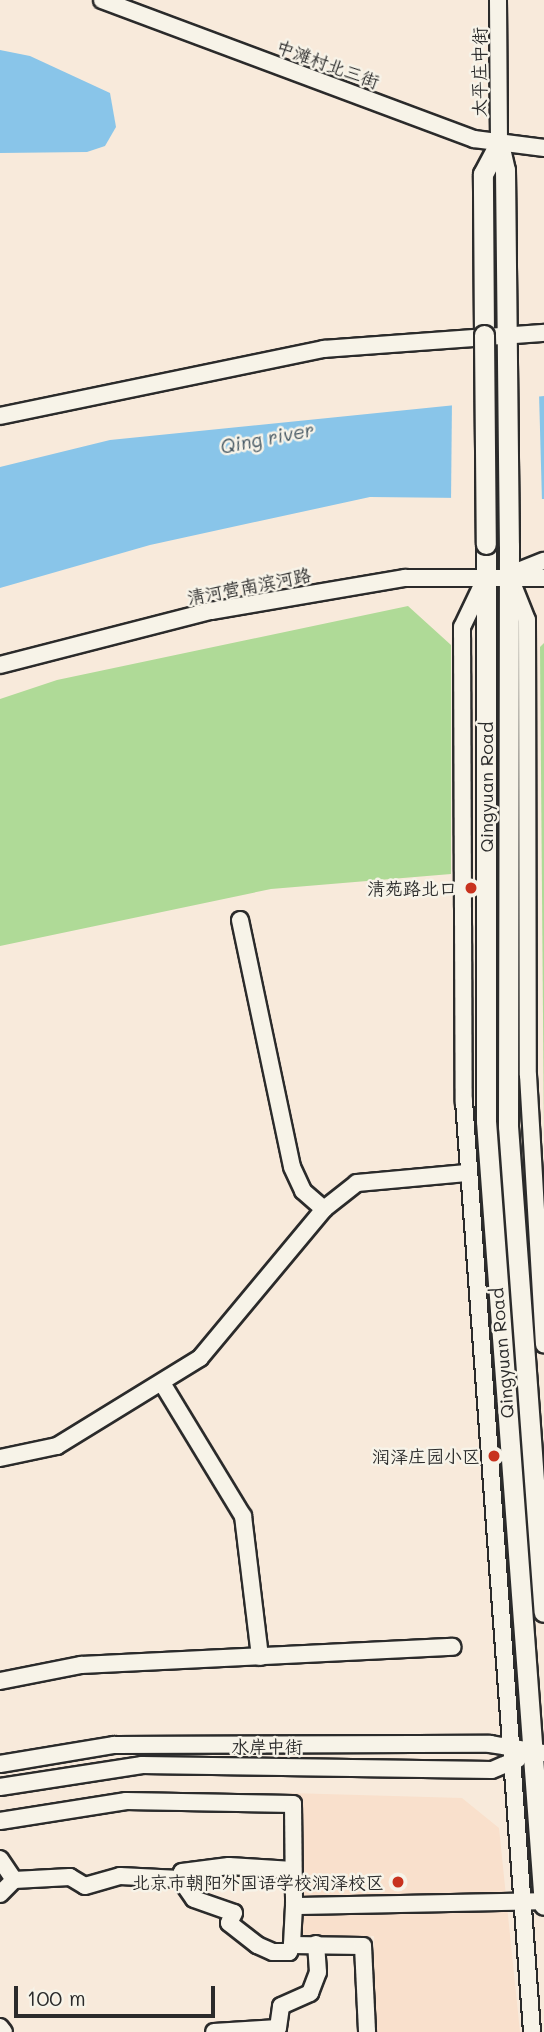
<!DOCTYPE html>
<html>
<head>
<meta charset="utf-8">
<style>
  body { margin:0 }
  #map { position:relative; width:544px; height:2032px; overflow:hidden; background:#f8eadb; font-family:Mali,"LXGW WenKai TC",sans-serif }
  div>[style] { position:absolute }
  .built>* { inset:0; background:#f9e0cc }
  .green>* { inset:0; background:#afda97 }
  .water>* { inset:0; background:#89c5e9 }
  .pier>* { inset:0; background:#f8eadb }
  .roads { filter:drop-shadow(2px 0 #2b2b2b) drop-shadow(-2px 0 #2b2b2b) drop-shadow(0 2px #2b2b2b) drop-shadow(0 -2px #2b2b2b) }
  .minor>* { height:16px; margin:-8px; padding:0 8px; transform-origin:8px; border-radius:8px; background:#f7f3e8 }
  .major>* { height:19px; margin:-9.5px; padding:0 9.5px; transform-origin:9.5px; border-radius:9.5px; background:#f7f3e8 }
  .bridges { filter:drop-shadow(2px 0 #2b2b2b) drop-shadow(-2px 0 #2b2b2b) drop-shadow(0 2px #2b2b2b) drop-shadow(0 -2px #2b2b2b) }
  .major-bridge>* { height:19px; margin:-9.5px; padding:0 9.5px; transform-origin:9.5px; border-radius:9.5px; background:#f7f3e8 }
  .dots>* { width:19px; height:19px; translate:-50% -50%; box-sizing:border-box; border:4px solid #f7f3e8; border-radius:50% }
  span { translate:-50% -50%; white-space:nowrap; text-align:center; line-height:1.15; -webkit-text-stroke:5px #f7f3e8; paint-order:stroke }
  .street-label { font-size:18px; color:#2b2b2b }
  .poi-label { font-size:18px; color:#2b2b2b }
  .right { translate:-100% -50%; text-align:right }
  .water-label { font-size:19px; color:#475964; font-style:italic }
  .scale { position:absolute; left:14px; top:1986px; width:201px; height:32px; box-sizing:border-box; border:4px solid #2b2b2b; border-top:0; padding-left:9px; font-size:21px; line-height:24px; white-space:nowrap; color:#2b2b2b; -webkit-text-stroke:5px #f7f3e8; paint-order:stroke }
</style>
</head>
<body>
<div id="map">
  <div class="built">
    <div style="clip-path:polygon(290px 1793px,462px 1798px,499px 1828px,520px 2032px,374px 2032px,374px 1936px,294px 1937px)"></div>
  </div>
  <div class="green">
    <div style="clip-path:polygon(408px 606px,451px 645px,451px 874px,271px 889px,0 946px,0 699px,57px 680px)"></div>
    <div style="clip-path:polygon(544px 643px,544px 1139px,540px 647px)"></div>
  </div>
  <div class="water">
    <div style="clip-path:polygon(0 50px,30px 56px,110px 93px,116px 127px,105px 146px,87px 152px,0 153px)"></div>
    <div style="clip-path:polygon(544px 396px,544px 499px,370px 497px,150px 545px,0 588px,0 467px,110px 440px)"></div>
  </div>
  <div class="pier">
    <div style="clip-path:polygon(539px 393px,542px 502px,451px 503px,452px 399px)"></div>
  </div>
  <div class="roads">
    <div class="minor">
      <div style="left:102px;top:0;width:397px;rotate:20.5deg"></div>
      <div style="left:474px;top:139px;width:71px;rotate:7.3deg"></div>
      <div style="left:498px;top:0;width:144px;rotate:89.6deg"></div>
      <div style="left:0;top:416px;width:331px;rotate:-11.7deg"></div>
      <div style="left:324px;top:349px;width:221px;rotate:-4.2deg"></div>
      <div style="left:511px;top:574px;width:35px;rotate:-22deg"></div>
      <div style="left:486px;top:577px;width:55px;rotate:115.6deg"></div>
      <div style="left:462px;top:627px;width:474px;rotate:89.8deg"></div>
      <div style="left:464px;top:1101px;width:933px;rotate:85.82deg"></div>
      <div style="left:511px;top:580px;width:43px;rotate:68.2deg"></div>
      <div style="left:527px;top:620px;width:455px;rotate:89.9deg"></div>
      <div style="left:528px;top:1075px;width:270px;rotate:86.6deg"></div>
      <div style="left:0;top:665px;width:218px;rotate:-14.4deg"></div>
      <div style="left:211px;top:611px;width:197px;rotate:-9.7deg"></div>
      <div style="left:405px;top:578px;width:139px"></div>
      <div style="left:240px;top:920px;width:252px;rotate:78.1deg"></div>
      <div style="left:292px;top:1167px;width:26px;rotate:65deg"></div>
      <div style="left:303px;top:1191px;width:28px;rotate:41deg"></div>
      <div style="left:162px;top:1383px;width:156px;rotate:58.7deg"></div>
      <div style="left:243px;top:1516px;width:142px;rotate:83.1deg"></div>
      <div style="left:0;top:1458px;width:58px;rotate:-11.9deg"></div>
      <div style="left:57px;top:1446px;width:168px;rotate:-31.6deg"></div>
      <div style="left:200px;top:1358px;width:194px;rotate:-50.2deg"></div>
      <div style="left:324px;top:1209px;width:42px;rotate:-38.2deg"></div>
      <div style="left:357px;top:1183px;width:110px;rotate:-5.2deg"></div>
      <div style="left:0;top:1681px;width:83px;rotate:-11.2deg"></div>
      <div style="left:81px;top:1665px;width:372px;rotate:-2.8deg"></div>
      <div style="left:0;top:1764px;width:116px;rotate:-9.5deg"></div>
      <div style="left:114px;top:1745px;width:376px;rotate:-0.2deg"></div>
      <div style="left:490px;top:1744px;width:55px;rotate:9.5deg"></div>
      <div style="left:0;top:1787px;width:144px;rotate:-8.8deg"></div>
      <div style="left:142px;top:1765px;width:350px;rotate:0.8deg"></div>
      <div style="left:492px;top:1770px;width:28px;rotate:-23deg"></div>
      <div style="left:0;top:1821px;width:128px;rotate:-9deg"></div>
      <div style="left:126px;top:1801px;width:167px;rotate:1deg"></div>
      <div style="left:293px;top:1804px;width:102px;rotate:89.4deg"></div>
      <div style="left:294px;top:1906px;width:250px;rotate:-1.1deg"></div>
      <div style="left:0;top:1859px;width:25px;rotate:56deg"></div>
      <div style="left:180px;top:1879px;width:7px;rotate:-74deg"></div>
      <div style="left:182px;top:1872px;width:47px;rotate:-7.3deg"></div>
      <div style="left:229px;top:1866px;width:64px;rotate:3.6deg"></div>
      <div style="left:0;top:1894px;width:20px;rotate:-45deg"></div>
      <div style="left:14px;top:1880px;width:56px;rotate:-3.1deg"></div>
      <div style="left:70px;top:1877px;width:17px;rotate:31deg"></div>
      <div style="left:85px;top:1886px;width:36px;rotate:-16deg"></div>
      <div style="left:120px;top:1876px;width:60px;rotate:2.9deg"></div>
      <div style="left:180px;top:1879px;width:24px;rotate:55deg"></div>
      <div style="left:194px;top:1899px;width:42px;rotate:19.3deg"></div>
      <div style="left:234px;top:1913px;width:11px;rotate:117deg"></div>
      <div style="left:229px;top:1923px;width:36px;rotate:38deg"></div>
      <div style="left:257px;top:1945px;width:17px;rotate:24deg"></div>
      <div style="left:273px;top:1952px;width:16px"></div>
      <div style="left:289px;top:1952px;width:8px;rotate:-67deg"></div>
      <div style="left:294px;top:1906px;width:39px;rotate:93deg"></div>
      <div style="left:292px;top:1945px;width:71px;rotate:0.8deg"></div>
      <div style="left:363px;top:1946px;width:86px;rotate:87.3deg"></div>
      <div style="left:0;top:2027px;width:6px;rotate:51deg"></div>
      <div style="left:214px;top:2032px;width:64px;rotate:-3.6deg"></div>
      <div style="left:278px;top:2028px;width:22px;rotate:-82deg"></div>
      <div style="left:281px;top:2006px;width:32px;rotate:-24deg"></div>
      <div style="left:310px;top:1993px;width:22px;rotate:-69deg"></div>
      <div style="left:318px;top:1972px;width:28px;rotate:-94deg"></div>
    </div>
    <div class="major">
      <div style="left:499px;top:144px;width:27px;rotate:77deg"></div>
      <div style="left:505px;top:170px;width:376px;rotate:89.4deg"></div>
      <div style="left:509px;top:546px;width:580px;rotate:90.1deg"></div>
      <div style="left:508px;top:1126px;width:487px;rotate:85.8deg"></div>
      <div style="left:484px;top:335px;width:161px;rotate:-90.4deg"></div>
      <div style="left:483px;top:174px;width:34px;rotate:-62deg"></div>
      <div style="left:486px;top:544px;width:577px;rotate:90deg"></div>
      <div style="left:486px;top:1121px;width:786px;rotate:85.77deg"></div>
    </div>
  </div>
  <div class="bridges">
    <div class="major-bridge">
      <div style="left:484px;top:335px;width:209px;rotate:89.5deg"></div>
    </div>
  </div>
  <div class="dots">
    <div style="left:471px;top:888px;background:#c8321e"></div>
    <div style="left:494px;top:1456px;background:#c8321e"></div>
    <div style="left:398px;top:1882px;background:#c8321e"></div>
  </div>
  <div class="street-label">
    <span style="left:328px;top:64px;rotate:20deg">中滩村北三街</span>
    <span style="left:479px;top:72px;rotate:-90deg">太平庄中街</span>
    <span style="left:249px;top:586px;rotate:-11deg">清河营南滨河路</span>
    <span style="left:486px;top:787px;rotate:-90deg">Qingyuan Road</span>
    <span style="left:502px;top:1353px;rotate:-95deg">Qingyuan Road</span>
    <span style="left:267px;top:1746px">水岸中街</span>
  </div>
  <div class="poi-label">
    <span class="right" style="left:457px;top:888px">清苑路北口</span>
    <span class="right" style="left:480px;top:1456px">润泽庄园小区</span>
    <span class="right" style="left:384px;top:1882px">北京市朝阳外国语学校润泽校区</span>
  </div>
  <div class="water-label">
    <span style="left:267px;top:438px;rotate:-11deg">Qing river</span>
  </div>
  <div class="scale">100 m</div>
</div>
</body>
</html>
